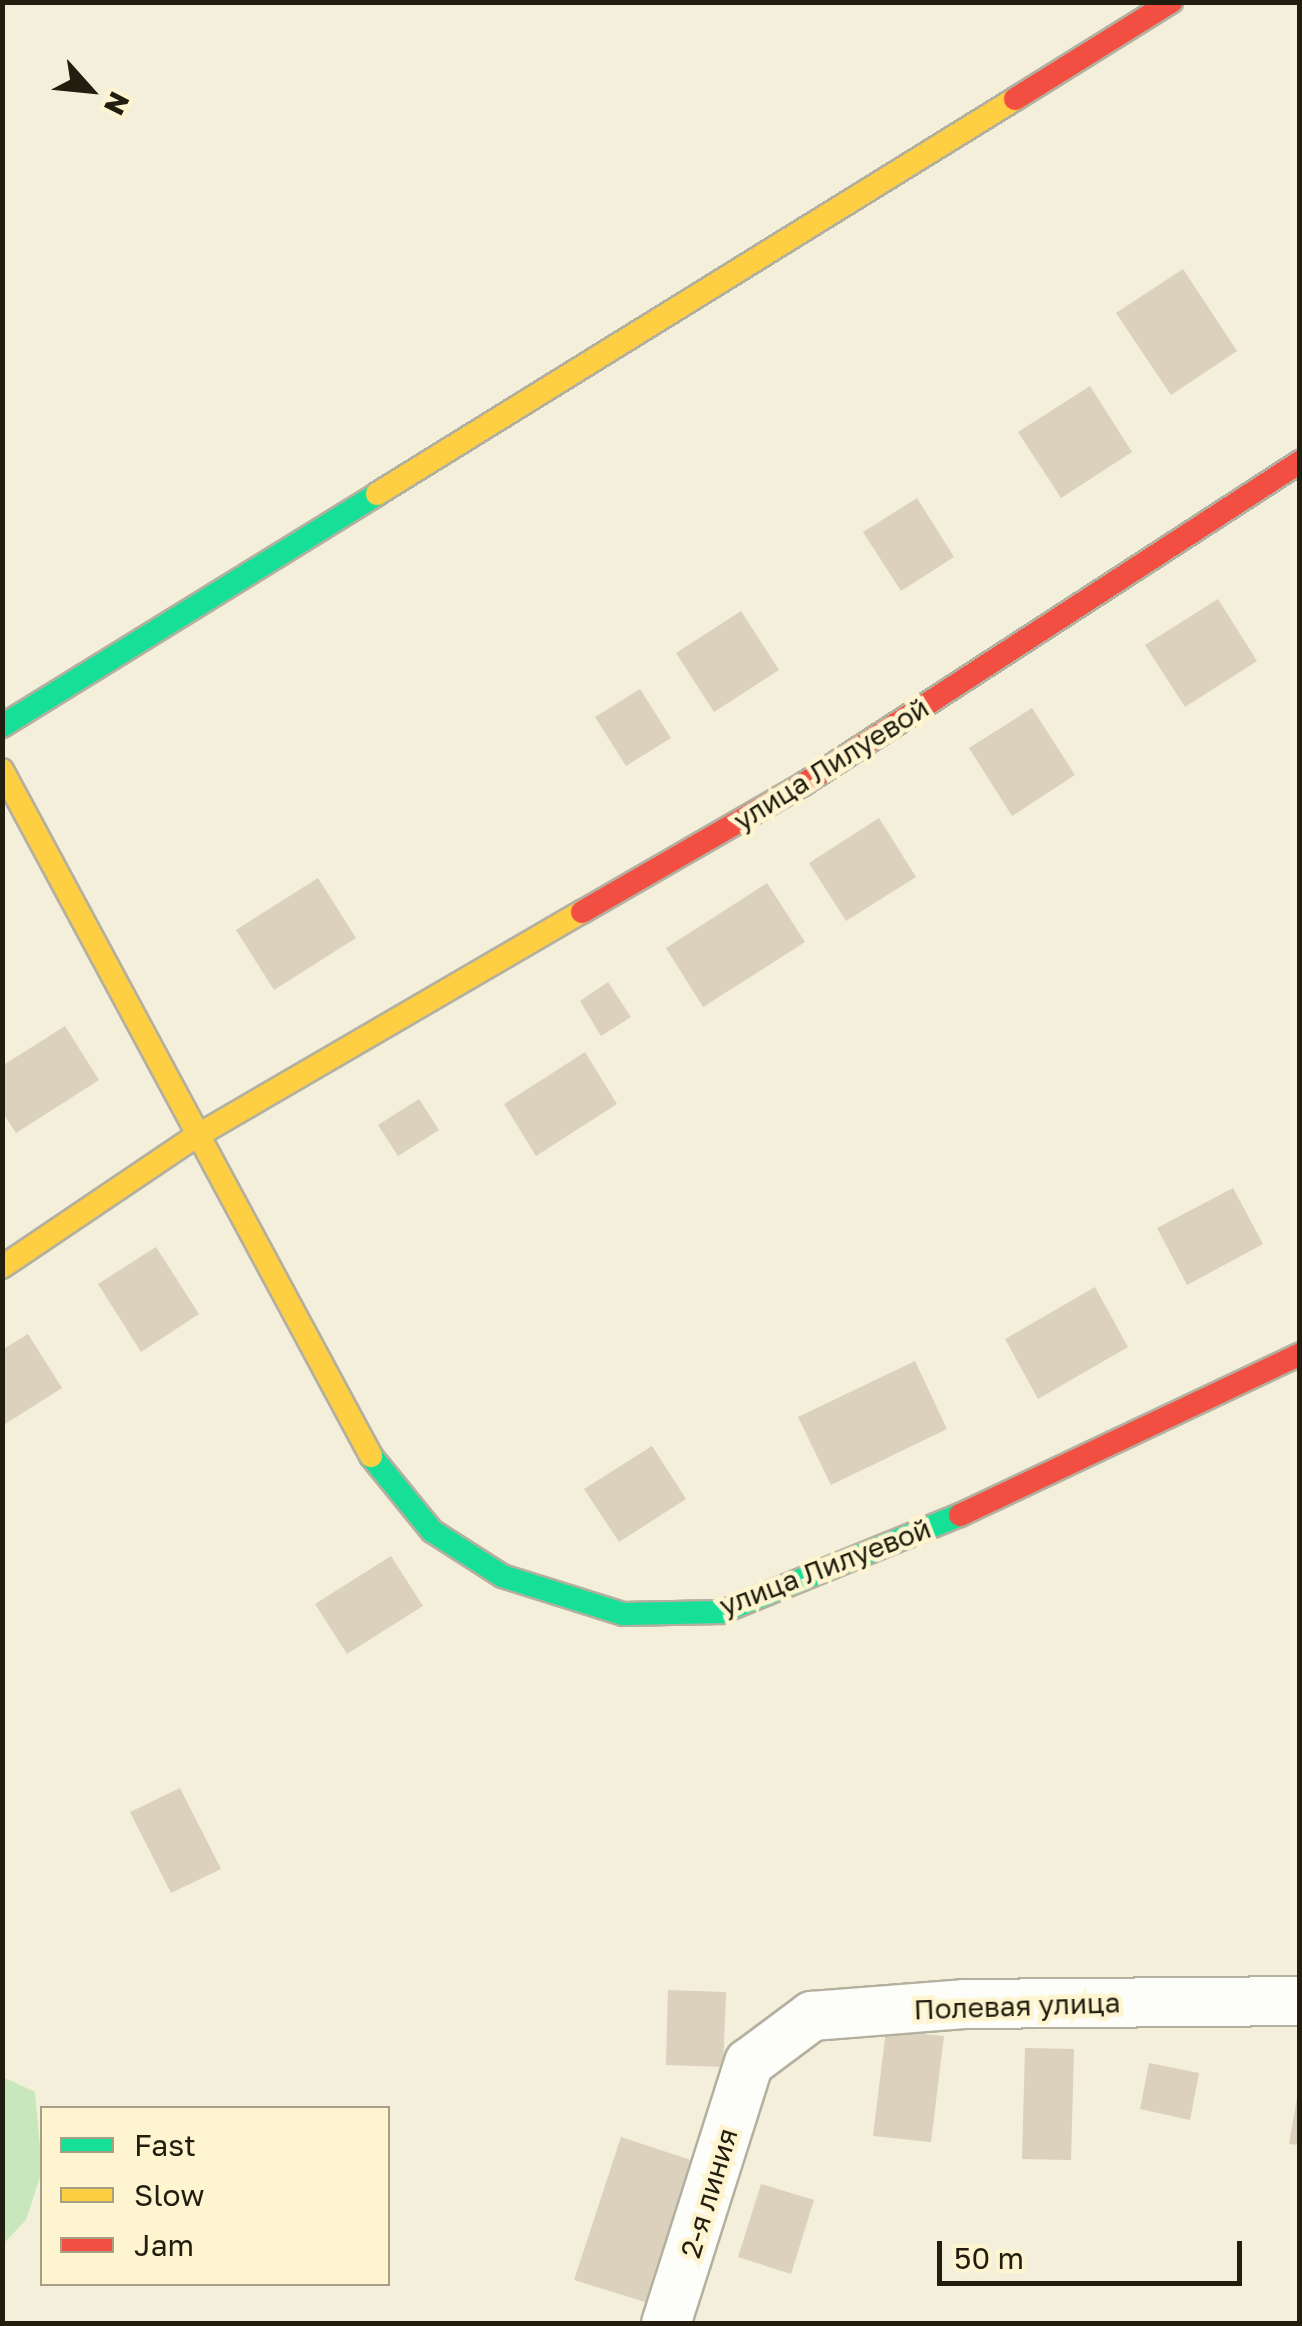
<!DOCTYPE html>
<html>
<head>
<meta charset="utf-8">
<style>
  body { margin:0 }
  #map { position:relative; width:1302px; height:2326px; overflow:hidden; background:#f4efda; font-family:"Golos Text",sans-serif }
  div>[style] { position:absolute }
  .water>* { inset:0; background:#c9e7bd }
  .building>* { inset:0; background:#dbd1bd }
  .roads { filter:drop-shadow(2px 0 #b4b0a0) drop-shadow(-2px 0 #b4b0a0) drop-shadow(0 2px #b4b0a0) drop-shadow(0 -2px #b4b0a0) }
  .street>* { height:48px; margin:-24px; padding:0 24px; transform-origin:24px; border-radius:24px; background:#fdfdf9 }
  .fast>* { height:22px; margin:-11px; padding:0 11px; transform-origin:11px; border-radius:11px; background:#16e098 }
  .slow>* { height:22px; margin:-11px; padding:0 11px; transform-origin:11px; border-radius:11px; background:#ffcf43 }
  .jam>* { height:22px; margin:-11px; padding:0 11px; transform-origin:11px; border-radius:11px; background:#f24e42 }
  span { translate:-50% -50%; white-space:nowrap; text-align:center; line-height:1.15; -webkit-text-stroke:9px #fef5d0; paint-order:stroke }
  .street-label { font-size:28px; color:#211e10 }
  .frame { position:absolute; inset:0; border:5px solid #211e10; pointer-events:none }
  .legend { position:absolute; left:40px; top:2106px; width:350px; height:180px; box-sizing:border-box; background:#fef5d0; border:2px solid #a69f83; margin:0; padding:12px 18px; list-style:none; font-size:30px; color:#211e10 }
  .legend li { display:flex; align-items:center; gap:20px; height:50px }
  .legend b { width:50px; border:2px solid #a69f83 }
  .north { position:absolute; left:40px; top:40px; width:100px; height:100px; -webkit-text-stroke:8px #fef5d0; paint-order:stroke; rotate:117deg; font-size:28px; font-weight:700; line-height:40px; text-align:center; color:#211e10 }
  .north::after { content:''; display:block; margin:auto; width:35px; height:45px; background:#211e10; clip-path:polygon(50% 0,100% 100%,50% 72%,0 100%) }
  .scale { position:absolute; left:937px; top:2241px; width:305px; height:45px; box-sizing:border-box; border:5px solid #211e10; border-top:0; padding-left:12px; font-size:30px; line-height:35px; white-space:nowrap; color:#211e10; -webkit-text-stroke:8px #fef5d0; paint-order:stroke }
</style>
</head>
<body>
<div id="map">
  <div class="water">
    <div style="clip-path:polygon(3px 2077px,35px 2092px,42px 2171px,26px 2220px,3px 2244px)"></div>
  </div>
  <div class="building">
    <div style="clip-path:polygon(1183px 269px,1237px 351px,1171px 395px,1116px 313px)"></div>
    <div style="clip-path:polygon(1090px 386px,1132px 452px,1061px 498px,1018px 432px)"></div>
    <div style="clip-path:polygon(917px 498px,954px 557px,901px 591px,863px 532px)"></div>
    <div style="clip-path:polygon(1218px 599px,1257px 661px,1185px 707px,1145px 645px)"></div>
    <div style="clip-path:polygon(741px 611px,779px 670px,714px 712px,676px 653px)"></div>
    <div style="clip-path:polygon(640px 689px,671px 738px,626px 766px,595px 717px)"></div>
    <div style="clip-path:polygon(1032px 708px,1075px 775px,1012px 816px,969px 748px)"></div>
    <div style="clip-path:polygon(879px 818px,916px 877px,846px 921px,809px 863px)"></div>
    <div style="clip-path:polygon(318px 878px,356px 938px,274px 990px,236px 930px)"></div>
    <div style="clip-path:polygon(767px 883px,805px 942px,703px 1007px,666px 948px)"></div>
    <div style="clip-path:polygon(608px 982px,631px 1017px,601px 1036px,580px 1001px)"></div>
    <div style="clip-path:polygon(65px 1026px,99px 1080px,16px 1133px,2px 1112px,2px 1066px)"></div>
    <div style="clip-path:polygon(585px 1052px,617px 1104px,536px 1156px,504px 1104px)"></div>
    <div style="clip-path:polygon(419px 1099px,439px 1130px,398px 1156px,378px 1125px)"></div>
    <div style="clip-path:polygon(1233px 1188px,1263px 1244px,1187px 1285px,1157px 1228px)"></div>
    <div style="clip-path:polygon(156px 1247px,199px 1314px,141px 1352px,98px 1284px)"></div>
    <div style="clip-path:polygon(1095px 1287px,1128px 1347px,1038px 1399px,1005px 1339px)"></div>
    <div style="clip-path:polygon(28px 1334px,62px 1388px,2px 1426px,2px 1350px)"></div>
    <div style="clip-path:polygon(915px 1361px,947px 1429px,831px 1485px,798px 1417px)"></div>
    <div style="clip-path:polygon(652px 1446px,686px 1499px,619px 1542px,584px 1489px)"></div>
    <div style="clip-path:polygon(391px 1556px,423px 1606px,347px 1654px,315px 1604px)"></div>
    <div style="clip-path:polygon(180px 1788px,221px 1869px,171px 1893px,130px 1812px)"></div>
    <div style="clip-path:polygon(668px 1990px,726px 1992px,723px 2067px,666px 2065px)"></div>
    <div style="clip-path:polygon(886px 2030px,944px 2036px,931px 2142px,873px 2136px)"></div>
    <div style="clip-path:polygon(1025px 2048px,1074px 2049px,1071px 2160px,1022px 2159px)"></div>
    <div style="clip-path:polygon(1149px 2063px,1199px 2073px,1190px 2120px,1140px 2109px)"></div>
    <div style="clip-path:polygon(1300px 2080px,1300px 2145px,1289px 2144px)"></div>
    <div style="clip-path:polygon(621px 2137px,691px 2160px,645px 2302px,574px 2280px)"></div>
    <div style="clip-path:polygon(761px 2184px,814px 2200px,791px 2274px,738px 2257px)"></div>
  </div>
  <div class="roads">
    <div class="street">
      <div style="left:666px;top:2324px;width:274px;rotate:-72.4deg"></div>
      <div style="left:749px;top:2063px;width:79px;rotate:-36.7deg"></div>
      <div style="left:812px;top:2016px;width:152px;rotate:-4.5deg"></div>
      <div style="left:964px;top:2004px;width:336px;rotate:-0.5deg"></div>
    </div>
    <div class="fast">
      <div style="left:2px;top:726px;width:441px;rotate:-31.7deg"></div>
      <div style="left:371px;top:1456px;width:97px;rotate:50.9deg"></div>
      <div style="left:432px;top:1531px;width:83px;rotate:32.7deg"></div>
      <div style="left:502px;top:1576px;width:127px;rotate:17.4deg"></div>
      <div style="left:623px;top:1614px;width:99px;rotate:-1.2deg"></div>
      <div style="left:722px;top:1612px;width:257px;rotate:-22.2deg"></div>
    </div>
    <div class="slow">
      <div style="left:377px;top:494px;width:750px;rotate:-31.76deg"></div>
      <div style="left:2px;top:770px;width:779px;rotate:61.72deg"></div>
      <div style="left:2px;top:1267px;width:233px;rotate:-34deg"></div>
      <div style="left:195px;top:1137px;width:448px;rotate:-30.2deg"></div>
    </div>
    <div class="jam">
      <div style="left:1015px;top:99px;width:184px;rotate:-31.9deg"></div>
      <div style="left:582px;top:912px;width:254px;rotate:-30deg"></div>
      <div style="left:802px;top:785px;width:594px;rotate:-32.97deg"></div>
      <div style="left:960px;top:1515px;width:376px;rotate:-25.3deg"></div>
    </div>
  </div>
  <div class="street-label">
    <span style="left:831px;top:764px;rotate:-32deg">улица Лилуевой</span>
    <span style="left:825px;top:1567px;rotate:-21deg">улица Лилуевой</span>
    <span style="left:1017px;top:2006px;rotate:-2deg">Полевая улица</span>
    <span style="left:709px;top:2193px;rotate:-73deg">2-я линия</span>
  </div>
  <div class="frame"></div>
  <ul class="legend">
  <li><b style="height:12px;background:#16e098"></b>Fast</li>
  <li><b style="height:12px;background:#ffcf43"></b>Slow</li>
  <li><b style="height:12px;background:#f24e42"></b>Jam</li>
  </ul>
  <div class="north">N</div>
  <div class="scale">50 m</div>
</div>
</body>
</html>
